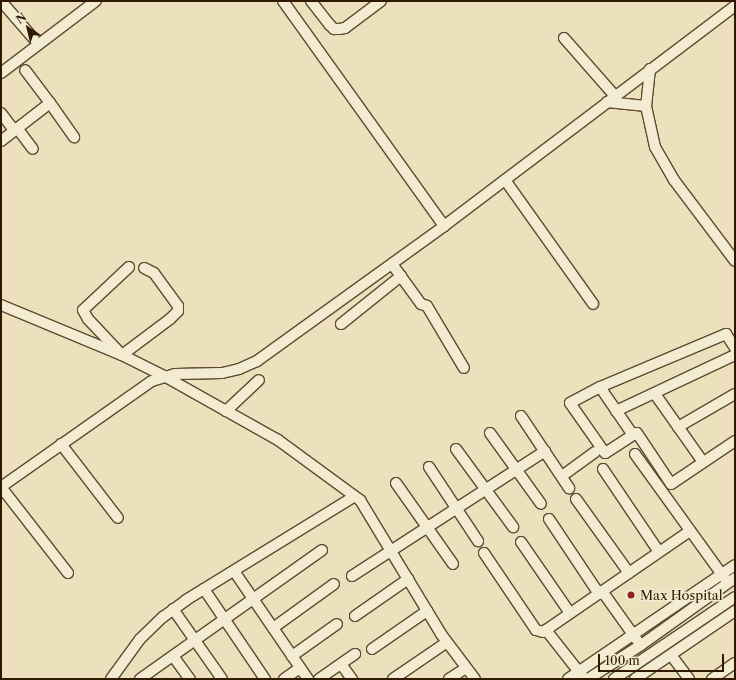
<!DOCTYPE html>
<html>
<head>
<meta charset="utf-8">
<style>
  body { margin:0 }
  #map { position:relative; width:736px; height:680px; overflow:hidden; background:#ece1bc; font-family:"Libre Caslon Text",serif }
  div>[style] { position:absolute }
  .roads { filter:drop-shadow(1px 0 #5e4b2f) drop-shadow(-1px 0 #5e4b2f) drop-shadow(0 1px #5e4b2f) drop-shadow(0 -1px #5e4b2f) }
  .minor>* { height:10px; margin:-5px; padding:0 5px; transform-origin:5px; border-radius:5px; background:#f3ecd3 }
  .dots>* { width:11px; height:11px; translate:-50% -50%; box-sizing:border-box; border:2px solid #f3ecd3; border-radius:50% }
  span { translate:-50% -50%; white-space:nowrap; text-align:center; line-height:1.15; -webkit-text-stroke:3px #f3ecd3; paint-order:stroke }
  .poi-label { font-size:13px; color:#2f1900 }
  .left { translate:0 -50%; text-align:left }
  .frame { position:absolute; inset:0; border:2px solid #2f1900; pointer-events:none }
  .north { position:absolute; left:8px; top:8px; width:40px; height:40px; -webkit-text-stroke:3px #f3ecd3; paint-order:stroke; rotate:325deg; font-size:11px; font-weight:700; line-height:16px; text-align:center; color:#2f1900 }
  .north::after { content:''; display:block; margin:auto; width:14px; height:18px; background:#2f1900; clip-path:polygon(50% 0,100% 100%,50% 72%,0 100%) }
  .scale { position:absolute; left:598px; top:654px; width:126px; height:18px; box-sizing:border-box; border:2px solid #2f1900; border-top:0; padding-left:5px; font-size:12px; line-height:14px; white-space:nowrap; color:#2f1900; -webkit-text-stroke:3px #f3ecd3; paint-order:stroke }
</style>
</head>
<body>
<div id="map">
  <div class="roads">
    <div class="minor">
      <div style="left:1px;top:1px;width:50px;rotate:49deg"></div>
      <div style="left:283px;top:1px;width:277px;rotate:54.4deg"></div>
      <div style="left:311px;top:1px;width:31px;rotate:52deg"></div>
      <div style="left:330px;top:25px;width:6px;rotate:45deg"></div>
      <div style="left:334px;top:29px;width:5px"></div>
      <div style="left:339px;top:29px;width:6px;rotate:-9deg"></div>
      <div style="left:345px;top:28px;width:45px;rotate:-36.9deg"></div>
      <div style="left:564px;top:38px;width:77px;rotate:48.7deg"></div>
      <div style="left:650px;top:69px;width:37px;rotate:96deg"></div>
      <div style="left:646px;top:106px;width:42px;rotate:77.6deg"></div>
      <div style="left:655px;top:147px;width:38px;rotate:60deg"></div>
      <div style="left:674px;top:180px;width:101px;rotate:53deg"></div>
      <div style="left:1px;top:73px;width:119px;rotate:-37.2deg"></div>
      <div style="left:607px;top:102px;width:39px;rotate:6deg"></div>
      <div style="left:50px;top:103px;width:42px;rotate:54.8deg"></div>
      <div style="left:1px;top:113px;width:21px;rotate:53deg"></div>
      <div style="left:17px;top:128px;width:26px;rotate:53deg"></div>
      <div style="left:1px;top:141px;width:62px;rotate:-37.8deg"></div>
      <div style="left:50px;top:103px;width:41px;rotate:-127.1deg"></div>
      <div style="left:505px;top:180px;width:152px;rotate:54.6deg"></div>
      <div style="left:392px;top:264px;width:49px;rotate:54.1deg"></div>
      <div style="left:421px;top:304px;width:6px;rotate:18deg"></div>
      <div style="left:427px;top:306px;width:72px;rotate:59.2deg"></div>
      <div style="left:129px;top:267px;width:63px;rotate:136.9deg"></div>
      <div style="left:83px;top:310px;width:10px;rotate:61deg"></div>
      <div style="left:88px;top:319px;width:50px;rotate:46.6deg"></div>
      <div style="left:122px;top:355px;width:60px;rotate:-36.9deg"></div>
      <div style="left:170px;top:319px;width:11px;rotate:-45deg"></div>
      <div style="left:178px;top:311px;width:5px;rotate:-90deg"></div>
      <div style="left:178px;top:306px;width:41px;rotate:-126deg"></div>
      <div style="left:154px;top:273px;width:11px;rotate:-153deg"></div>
      <div style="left:1px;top:305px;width:131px;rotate:22.5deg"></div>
      <div style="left:122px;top:355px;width:47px;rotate:26.6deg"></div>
      <div style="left:164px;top:376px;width:131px;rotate:29.3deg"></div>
      <div style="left:278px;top:440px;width:102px;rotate:36.2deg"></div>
      <div style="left:360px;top:500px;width:157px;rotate:58.8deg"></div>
      <div style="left:441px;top:634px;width:56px;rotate:52.9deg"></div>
      <div style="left:341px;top:324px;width:77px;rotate:-38.7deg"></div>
      <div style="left:600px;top:387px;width:58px;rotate:55.5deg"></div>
      <div style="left:633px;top:435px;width:33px;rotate:147deg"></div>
      <div style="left:605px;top:453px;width:61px;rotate:-125deg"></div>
      <div style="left:570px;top:403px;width:34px;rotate:-28deg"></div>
      <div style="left:600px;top:387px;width:137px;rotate:-22.8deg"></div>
      <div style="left:726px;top:334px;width:17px;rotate:57deg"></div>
      <div style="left:655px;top:394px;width:83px;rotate:54.8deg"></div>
      <div style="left:226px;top:411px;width:45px;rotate:-43.2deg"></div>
      <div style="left:616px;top:411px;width:132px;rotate:-25.2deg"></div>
      <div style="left:521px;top:416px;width:87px;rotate:56.3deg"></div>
      <div style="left:678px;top:427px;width:66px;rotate:-30.1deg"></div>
      <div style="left:490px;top:433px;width:87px;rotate:54.3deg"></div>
      <div style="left:633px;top:435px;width:4px;rotate:-27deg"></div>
      <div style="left:637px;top:433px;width:61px;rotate:56.3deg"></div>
      <div style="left:671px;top:484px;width:77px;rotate:-33.9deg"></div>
      <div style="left:61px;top:444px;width:93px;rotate:52.4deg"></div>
      <div style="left:456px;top:449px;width:97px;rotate:53.8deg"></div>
      <div style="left:635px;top:454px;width:154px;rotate:54.2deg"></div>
      <div style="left:429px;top:467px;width:89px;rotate:56.5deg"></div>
      <div style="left:603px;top:469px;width:100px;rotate:56deg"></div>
      <div style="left:562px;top:476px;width:41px;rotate:-36deg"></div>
      <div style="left:396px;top:483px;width:99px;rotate:54.9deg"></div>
      <div style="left:576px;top:499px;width:91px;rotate:54.4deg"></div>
      <div style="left:549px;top:519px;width:90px;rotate:56.3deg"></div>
      <div style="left:521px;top:542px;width:86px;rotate:55.4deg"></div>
      <div style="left:484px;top:553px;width:93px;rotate:56deg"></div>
      <div style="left:536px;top:630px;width:7px;rotate:16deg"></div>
      <div style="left:543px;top:632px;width:178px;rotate:-34.5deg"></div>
      <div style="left:234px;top:571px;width:131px;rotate:55.6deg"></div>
      <div style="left:68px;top:573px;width:109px;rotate:-127.9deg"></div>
      <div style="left:1px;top:487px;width:184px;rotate:-35.1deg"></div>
      <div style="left:152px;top:381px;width:24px;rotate:-17deg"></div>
      <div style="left:175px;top:374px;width:47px;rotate:-1.2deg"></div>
      <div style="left:222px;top:373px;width:17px;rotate:-13deg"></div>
      <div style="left:239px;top:369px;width:20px;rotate:-24deg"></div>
      <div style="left:257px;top:361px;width:231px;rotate:-35.8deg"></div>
      <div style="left:444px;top:226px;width:365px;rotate:-37.1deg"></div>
      <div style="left:352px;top:576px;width:230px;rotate:-32.9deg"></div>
      <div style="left:204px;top:589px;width:109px;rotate:55.9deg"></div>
      <div style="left:602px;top:591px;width:60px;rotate:54.5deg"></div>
      <div style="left:173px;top:609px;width:85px;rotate:55deg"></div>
      <div style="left:355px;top:616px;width:65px;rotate:-34.9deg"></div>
      <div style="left:273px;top:628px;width:75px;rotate:-35.8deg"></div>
      <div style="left:546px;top:630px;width:60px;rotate:51.8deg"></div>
      <div style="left:372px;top:649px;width:67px;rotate:-34.6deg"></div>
      <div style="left:671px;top:655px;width:30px;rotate:53deg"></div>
      <div style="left:173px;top:656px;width:29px;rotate:54deg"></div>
      <div style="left:292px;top:656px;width:55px;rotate:-35.4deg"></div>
      <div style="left:341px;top:664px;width:19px;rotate:54deg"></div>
      <div style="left:111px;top:679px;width:49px;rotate:-54.1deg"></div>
      <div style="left:140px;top:639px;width:32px;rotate:-44deg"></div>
      <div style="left:163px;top:617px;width:29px;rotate:-36deg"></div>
      <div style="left:186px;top:600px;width:198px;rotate:-31.6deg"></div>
      <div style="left:140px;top:679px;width:223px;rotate:-35.3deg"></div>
      <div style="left:284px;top:679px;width:19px;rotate:-35deg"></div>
      <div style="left:319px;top:679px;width:44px;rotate:-34.8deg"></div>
      <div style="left:393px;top:679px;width:65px;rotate:-34.4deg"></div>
      <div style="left:449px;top:679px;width:20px;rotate:-33deg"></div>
      <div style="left:568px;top:679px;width:202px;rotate:-34.3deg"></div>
      <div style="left:588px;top:679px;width:63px;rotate:-32.7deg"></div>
      <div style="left:641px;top:645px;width:115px;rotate:-35.5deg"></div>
      <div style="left:614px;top:679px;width:146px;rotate:-34.1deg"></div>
      <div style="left:635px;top:679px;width:121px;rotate:-34.2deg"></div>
      <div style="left:712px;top:679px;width:28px;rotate:-35deg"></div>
    </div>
  </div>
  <div class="dots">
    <div style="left:631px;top:595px;background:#8f2418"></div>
  </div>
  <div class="poi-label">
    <span class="left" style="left:640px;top:595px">Max Hospital</span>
  </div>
  <div class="frame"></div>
  <div class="north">N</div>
  <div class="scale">100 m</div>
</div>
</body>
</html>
